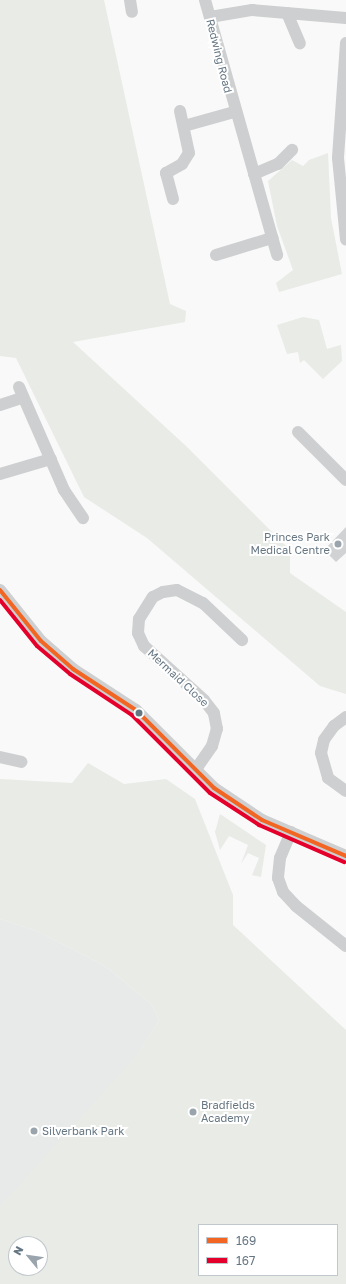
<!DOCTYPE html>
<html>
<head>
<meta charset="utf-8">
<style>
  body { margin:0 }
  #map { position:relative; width:346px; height:1284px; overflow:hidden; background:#f9f9f9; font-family:"Golos Text",sans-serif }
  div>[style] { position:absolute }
  .built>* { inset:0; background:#e8e9e9 }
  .green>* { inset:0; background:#e8ebe6 }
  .building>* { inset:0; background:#d0d2d3 }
  .minor>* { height:12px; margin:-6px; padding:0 6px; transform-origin:6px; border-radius:6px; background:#cecfd0 }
  .bus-1>* { height:4px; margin:-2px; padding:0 2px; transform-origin:2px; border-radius:2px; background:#f26522 }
  .bus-2>* { height:4px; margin:-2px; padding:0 2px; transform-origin:2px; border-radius:2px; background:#e4002b }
  .dots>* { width:11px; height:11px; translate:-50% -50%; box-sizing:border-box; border:2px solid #fff; border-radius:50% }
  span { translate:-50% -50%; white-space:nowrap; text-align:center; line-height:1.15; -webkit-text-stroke:4px #fff; paint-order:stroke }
  .street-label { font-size:11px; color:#657683 }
  .poi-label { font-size:11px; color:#657683 }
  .right { translate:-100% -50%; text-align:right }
  .left { translate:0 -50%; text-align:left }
  .legend { position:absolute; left:198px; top:1224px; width:140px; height:52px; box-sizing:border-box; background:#fff; border:1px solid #c1c8cd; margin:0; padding:5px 7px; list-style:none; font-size:12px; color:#657683 }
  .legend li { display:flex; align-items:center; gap:8px; height:20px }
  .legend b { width:20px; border:1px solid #c1c8cd }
  .north { position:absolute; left:8px; top:1236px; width:40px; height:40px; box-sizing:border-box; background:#fff; border:1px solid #c1c8cd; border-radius:50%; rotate:299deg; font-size:11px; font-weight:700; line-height:16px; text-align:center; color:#657683 }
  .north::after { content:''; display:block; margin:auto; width:14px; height:18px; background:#99a4ac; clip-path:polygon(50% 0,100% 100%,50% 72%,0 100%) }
</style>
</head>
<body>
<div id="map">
  <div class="built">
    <div style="clip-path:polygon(evenodd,0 919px,39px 932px,105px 966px,151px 1004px,159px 1020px,138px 1054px,346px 1168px,346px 1284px,0 1284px,0 919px,199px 1225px,337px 1225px,337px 1275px,199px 1275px,199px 1225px,0 919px,16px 1244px,40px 1244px,40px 1268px,16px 1268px,16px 1244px)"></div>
  </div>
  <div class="green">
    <div style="clip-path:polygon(0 0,104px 0,170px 304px,186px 311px,185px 322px,73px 342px,186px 446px,290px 550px,290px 573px,346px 612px,346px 694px,320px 686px,147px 538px,84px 497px,16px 358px,0 356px)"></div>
    <div style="clip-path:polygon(328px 153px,331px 218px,342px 274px,279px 292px,276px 283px,293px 270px,277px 226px,268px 181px,292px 160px,303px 166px,309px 160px)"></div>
    <div style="clip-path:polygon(303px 317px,319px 320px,327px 349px,341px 345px,342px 361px,323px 379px,304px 360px,300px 363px,298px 352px,287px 354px,277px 325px)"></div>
    <div style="clip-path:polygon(evenodd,88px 763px,124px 784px,166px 779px,195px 799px,233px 895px,233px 925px,346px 1030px,346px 1284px,0 1284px,0 1206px,137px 1055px,159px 1020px,151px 1004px,105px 966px,39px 932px,0 919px,0 779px,72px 783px,88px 763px,199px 1225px,337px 1225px,337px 1275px,199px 1275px,199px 1225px,88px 763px,16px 1244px,40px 1244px,40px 1268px,16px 1268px,16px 1244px)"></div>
    <div style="clip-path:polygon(220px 814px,266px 845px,261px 877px,252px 875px,259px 858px,248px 853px,241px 864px,248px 845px,229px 836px,220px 850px,215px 832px)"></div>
  </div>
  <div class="building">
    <div style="clip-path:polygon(346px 527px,346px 553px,336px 562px,324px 550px)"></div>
  </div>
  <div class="minor">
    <div style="left:130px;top:0;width:12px;rotate:81deg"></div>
    <div style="left:205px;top:0;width:265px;rotate:74.2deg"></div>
    <div style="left:287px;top:13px;width:33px;rotate:67deg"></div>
    <div style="left:210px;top:17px;width:43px;rotate:-9.5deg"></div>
    <div style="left:252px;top:10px;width:94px;rotate:4.9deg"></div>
    <div style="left:346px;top:43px;width:115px;rotate:94deg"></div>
    <div style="left:338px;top:158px;width:82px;rotate:84.4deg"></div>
    <div style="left:184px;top:126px;width:52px;rotate:-15.6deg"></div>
    <div style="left:254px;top:174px;width:26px;rotate:-23deg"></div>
    <div style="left:278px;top:164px;width:20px;rotate:-45deg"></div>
    <div style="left:173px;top:199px;width:27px;rotate:-105deg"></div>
    <div style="left:166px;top:173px;width:18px;rotate:-29deg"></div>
    <div style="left:182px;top:164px;width:13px;rotate:-58deg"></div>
    <div style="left:189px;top:153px;width:43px;rotate:-102.1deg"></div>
    <div style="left:216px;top:255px;width:59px;rotate:-16.9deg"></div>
    <div style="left:19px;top:387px;width:112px;rotate:66.4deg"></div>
    <div style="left:64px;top:490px;width:34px;rotate:56deg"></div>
    <div style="left:0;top:405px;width:23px;rotate:-18deg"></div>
    <div style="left:298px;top:432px;width:68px;rotate:45deg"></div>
    <div style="left:0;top:474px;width:53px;rotate:-16.4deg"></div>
    <div style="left:0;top:590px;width:65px;rotate:51.2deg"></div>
    <div style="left:41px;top:641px;width:43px;rotate:41.2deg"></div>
    <div style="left:73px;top:669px;width:75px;rotate:33.1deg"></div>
    <div style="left:136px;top:710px;width:110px;rotate:45deg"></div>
    <div style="left:214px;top:788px;width:58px;rotate:33.7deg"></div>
    <div style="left:262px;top:820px;width:91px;rotate:23.2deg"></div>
    <div style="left:346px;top:717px;width:15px;rotate:143deg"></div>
    <div style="left:334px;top:726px;width:17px;rotate:126deg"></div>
    <div style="left:324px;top:740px;width:13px;rotate:103deg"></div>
    <div style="left:321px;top:753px;width:26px;rotate:74deg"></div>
    <div style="left:328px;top:778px;width:22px;rotate:36deg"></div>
    <div style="left:0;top:757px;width:22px;rotate:13deg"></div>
    <div style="left:196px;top:769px;width:28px;rotate:-55deg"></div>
    <div style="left:212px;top:746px;width:18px;rotate:-74deg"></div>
    <div style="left:217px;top:729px;width:16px;rotate:-101deg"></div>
    <div style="left:214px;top:713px;width:16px;rotate:-128deg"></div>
    <div style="left:204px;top:700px;width:81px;rotate:-138deg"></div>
    <div style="left:144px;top:646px;width:14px;rotate:-115deg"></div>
    <div style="left:138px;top:633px;width:14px;rotate:-86deg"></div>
    <div style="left:139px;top:619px;width:26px;rotate:-58deg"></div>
    <div style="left:153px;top:597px;width:11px;rotate:-27deg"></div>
    <div style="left:163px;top:592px;width:14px;rotate:-8deg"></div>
    <div style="left:177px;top:590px;width:29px;rotate:27deg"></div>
    <div style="left:203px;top:603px;width:54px;rotate:43.5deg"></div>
    <div style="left:291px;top:832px;width:28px;rotate:113deg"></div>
    <div style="left:280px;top:858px;width:20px;rotate:96deg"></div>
    <div style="left:278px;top:878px;width:15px;rotate:70deg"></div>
    <div style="left:283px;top:892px;width:19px;rotate:47deg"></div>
    <div style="left:296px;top:906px;width:64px;rotate:38.7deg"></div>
  </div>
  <div class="bus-1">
    <div style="left:0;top:590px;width:65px;rotate:51.2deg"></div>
    <div style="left:41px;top:641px;width:43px;rotate:41.2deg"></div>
    <div style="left:73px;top:669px;width:75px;rotate:33.1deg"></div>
    <div style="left:136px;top:710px;width:110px;rotate:45deg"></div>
    <div style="left:214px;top:788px;width:58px;rotate:33.7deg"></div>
    <div style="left:262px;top:820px;width:91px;rotate:23.2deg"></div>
  </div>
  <div class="bus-2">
    <div style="left:0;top:600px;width:59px;rotate:51.2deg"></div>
    <div style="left:37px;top:646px;width:43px;rotate:40.3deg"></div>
    <div style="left:70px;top:674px;width:74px;rotate:33.5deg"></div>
    <div style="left:132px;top:715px;width:110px;rotate:45deg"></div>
    <div style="left:210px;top:793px;width:59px;rotate:33.1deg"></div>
    <div style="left:259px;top:825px;width:93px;rotate:23.5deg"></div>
  </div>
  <div class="dots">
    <div style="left:338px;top:544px;background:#99a4ac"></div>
    <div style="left:139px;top:713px;background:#657683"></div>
    <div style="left:193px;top:1112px;background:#99a4ac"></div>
    <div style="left:34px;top:1131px;background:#99a4ac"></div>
  </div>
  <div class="street-label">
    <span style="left:219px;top:56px;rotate:76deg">Redwing Road</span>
    <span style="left:178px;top:678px;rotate:43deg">Mermaid Close</span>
  </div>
  <div class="poi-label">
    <span class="right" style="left:330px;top:544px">Princes Park<br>Medical Centre</span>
    <span class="left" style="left:201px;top:1112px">Bradfields<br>Academy</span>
    <span class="left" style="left:42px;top:1131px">Silverbank Park</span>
  </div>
  <ul class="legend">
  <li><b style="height:5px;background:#f26522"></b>169</li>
  <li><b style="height:5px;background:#e4002b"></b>167</li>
  </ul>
  <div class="north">N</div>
</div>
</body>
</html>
